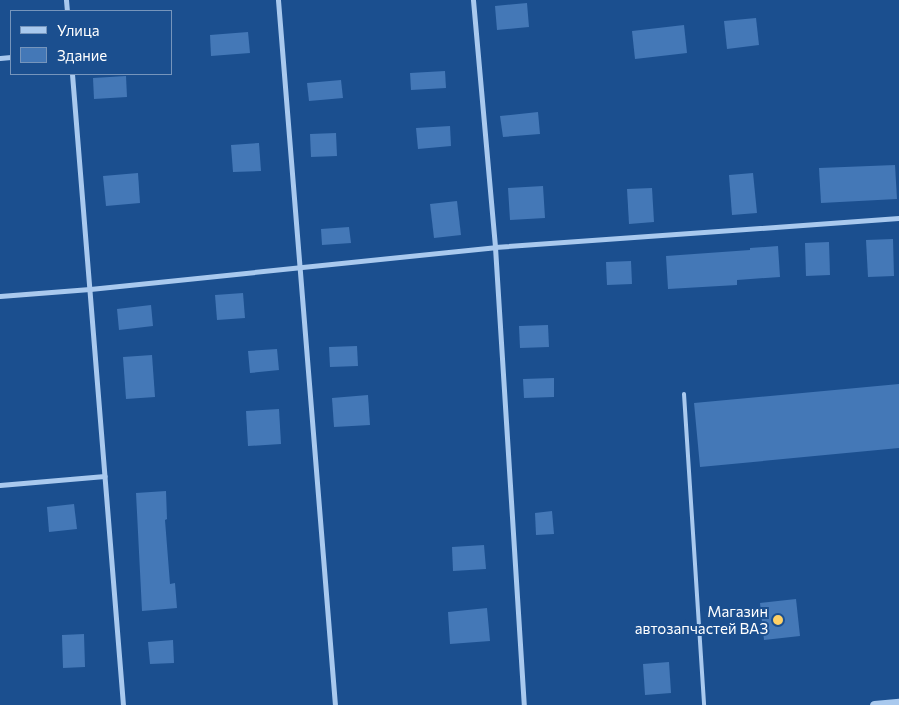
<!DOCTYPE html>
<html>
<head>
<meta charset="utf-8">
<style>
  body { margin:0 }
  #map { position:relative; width:899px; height:705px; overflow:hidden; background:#1b4f8f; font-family:Commissioner,sans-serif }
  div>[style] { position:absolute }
  .building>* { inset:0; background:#4478b7 }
  .service>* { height:4px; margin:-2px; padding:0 2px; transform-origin:2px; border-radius:2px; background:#a9c9ee }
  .minor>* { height:5px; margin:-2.5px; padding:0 2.5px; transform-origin:2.5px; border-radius:2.5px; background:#a9c9ee }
  .tertiary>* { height:9px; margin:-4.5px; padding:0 4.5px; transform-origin:4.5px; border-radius:4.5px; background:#a9c9ee }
  .dots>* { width:14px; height:14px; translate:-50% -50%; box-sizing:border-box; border:2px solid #1b4f8f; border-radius:50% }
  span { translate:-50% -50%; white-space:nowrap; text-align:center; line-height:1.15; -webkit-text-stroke:4px #1b4f8f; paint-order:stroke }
  .poi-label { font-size:15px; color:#fff }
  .right { translate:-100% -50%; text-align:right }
  .legend { position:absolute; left:10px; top:10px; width:162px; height:65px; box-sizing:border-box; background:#1b4f8f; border:1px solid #7695bc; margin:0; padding:6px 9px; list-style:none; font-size:15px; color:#fff }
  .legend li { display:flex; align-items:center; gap:10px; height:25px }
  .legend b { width:25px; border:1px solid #7695bc }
</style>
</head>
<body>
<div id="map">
  <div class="building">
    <div style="clip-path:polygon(527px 3px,529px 27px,497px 30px,495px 6px)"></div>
    <div style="clip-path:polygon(756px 18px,759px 45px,727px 49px,724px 21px)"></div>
    <div style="clip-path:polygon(684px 25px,687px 53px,635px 59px,632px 31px)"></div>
    <div style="clip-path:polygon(248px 32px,250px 53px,211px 56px,210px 35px)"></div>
    <div style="clip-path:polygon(445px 71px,446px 88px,411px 90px,410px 73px)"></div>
    <div style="clip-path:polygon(126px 76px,127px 97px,94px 99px,93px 78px)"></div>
    <div style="clip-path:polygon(341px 80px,343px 98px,309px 101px,307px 83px)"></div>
    <div style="clip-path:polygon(538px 112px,540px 134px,503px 137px,500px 116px)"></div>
    <div style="clip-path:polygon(450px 126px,451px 146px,418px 149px,416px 128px)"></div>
    <div style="clip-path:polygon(336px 133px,337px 156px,311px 157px,310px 134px)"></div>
    <div style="clip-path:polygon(259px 143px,261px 171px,233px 172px,231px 145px)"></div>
    <div style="clip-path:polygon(895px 165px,897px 199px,821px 203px,819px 168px)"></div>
    <div style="clip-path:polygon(138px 173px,140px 203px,106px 206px,103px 176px)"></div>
    <div style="clip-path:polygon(753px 173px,757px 213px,732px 215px,729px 175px)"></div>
    <div style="clip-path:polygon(543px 186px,545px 218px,510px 220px,508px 188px)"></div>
    <div style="clip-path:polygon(652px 188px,654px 222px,629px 224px,627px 189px)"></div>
    <div style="clip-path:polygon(457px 201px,461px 235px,434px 238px,430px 204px)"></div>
    <div style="clip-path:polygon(349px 227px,351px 243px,322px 245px,321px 229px)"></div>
    <div style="clip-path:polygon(893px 239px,894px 276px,868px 277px,866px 240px)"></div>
    <div style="clip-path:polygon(829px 242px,830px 275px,806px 276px,805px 243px)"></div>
    <div style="clip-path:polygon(778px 246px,780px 277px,737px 280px,737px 285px,668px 289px,666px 256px,750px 250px,750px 248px)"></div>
    <div style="clip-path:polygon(631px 261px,632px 284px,607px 285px,606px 262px)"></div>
    <div style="clip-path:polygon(243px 293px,245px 318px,217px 320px,215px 295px)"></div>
    <div style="clip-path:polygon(151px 305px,153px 326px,119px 330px,117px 309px)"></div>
    <div style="clip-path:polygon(548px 325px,549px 347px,520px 348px,519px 326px)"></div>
    <div style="clip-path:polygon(357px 346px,358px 366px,330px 367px,329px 347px)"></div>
    <div style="clip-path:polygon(277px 349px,279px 370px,250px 373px,248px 351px)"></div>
    <div style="clip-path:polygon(152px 355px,155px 397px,126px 399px,123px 357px)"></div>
    <div style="clip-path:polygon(554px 378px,554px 397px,524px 398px,523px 379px)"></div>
    <div style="clip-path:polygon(899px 384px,899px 448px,700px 467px,694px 403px)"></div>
    <div style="clip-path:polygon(368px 395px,370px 425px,334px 427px,332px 398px)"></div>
    <div style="clip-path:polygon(279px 409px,281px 444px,248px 446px,246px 411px)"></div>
    <div style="clip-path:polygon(166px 491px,167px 519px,165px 520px,170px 584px,175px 583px,177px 608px,142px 611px,136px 493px)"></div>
    <div style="clip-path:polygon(74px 504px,77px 529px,49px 532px,47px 507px)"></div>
    <div style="clip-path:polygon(552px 511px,554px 534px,536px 535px,535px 513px)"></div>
    <div style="clip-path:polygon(484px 545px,486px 569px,453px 571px,452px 547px)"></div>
    <div style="clip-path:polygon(796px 599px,800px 636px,764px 640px,760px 603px)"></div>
    <div style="clip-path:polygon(487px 608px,490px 641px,450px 644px,448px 612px)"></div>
    <div style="clip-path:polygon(84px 634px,85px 667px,63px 668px,62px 635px)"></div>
    <div style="clip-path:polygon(173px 640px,174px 663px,150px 664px,148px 642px)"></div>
    <div style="clip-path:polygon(669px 662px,671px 693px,645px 695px,643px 664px)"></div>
  </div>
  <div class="service">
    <div style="left:684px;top:394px;width:312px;rotate:86.3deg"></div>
  </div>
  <div class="minor">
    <div style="left:66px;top:0;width:11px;rotate:85deg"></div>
    <div style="left:278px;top:0;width:707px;rotate:85.38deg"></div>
    <div style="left:473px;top:0;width:248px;rotate:84.9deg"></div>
    <div style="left:495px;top:247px;width:459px;rotate:86.4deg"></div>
    <div style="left:0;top:58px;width:11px;rotate:-5deg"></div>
    <div style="left:72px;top:74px;width:633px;rotate:85.38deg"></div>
    <div style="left:0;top:296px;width:90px;rotate:-4.4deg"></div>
    <div style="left:90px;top:289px;width:407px;rotate:-5.9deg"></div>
    <div style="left:495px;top:247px;width:405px;rotate:-4.1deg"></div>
    <div style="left:0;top:485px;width:105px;rotate:-4.9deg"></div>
  </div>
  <div class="tertiary">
    <div style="left:874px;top:705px;width:25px;rotate:-5deg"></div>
  </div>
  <div class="dots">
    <div style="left:778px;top:620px;background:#ffd166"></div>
  </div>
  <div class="poi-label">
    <span class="right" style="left:768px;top:620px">Магазин<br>автозапчастей ВАЗ</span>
  </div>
  <ul class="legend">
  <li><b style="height:6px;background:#a9c9ee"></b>Улица</li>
  <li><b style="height:14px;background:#4478b7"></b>Здание</li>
  </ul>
</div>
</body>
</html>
